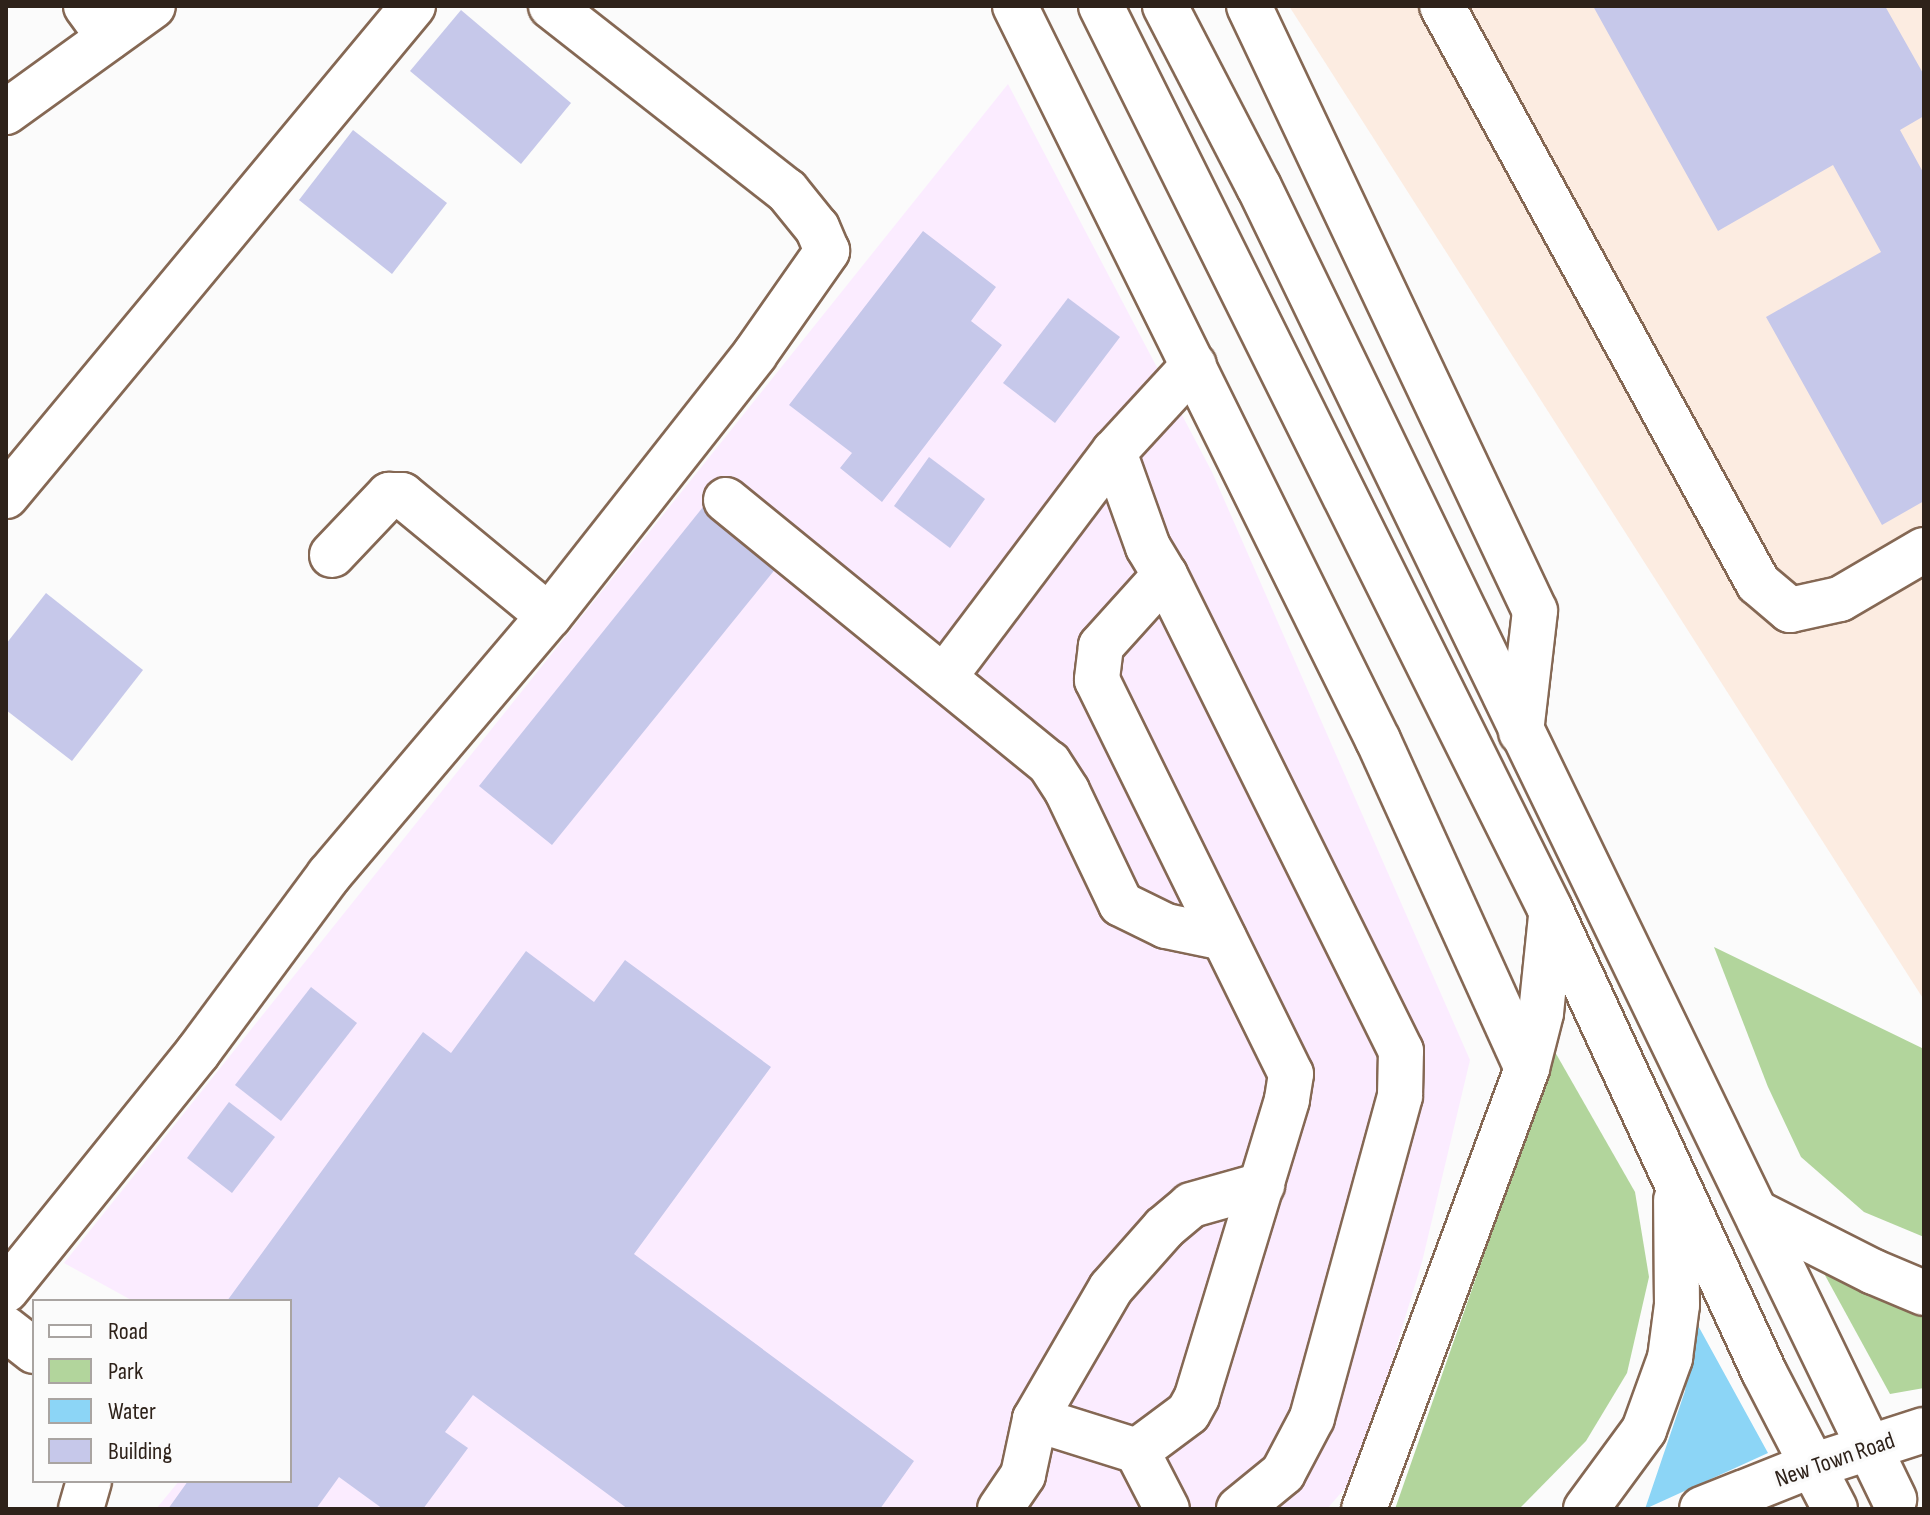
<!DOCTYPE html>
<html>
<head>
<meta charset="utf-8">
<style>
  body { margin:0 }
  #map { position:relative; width:1930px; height:1515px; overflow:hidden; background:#fbfbfb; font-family:"Sofia Sans Condensed",sans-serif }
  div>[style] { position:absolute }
  .built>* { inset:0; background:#fcece1 }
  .medical>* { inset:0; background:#fbecff }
  .green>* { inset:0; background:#b2d59c }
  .water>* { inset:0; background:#8cd5f6 }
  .building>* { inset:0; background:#c6c8ea }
  .roads { filter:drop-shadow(2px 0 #856854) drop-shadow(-2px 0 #856854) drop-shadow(0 2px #856854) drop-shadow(0 -2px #856854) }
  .minor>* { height:44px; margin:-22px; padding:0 22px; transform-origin:22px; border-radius:22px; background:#fff }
  .major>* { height:44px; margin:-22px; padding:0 22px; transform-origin:22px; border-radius:22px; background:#fff }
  span { translate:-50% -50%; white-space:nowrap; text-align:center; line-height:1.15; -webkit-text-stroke:7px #fbfbfb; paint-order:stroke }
  .street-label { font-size:24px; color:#2e221a }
  .frame { position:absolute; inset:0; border:8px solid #2e221a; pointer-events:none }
  .legend { position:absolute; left:32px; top:1299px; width:260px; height:184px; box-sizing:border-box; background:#fbfbfb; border:2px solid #a9a4a1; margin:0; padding:10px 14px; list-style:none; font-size:24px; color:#2e221a }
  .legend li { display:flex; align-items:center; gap:16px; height:40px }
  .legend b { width:40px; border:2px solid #a9a4a1 }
</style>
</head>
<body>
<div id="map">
  <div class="built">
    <div style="clip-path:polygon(1289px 6px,1924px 6px,1924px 1000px)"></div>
  </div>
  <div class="medical">
    <div style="clip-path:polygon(1008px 84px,1212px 472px,1470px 1060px,1422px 1262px,1358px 1473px,1327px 1509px,156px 1509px,179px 1481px,290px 1481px,290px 1301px,133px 1301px,64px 1263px)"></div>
  </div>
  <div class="green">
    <div style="clip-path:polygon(1714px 947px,1924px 1049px,1924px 1237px,1864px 1212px,1801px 1157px,1768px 1087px)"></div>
    <div style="clip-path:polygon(1555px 1052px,1635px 1192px,1649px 1277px,1627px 1373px,1586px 1441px,1519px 1509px,1395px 1509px)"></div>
    <div style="clip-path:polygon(1809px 1246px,1924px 1308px,1924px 1388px,1890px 1394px)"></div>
  </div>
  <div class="water">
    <div style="clip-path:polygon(1695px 1320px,1768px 1453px,1645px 1509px,1685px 1391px)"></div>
  </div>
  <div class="building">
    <div style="clip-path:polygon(1593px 6px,1885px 6px,1924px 75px,1924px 116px,1900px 130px,1924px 174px,1924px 501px,1882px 525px,1766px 317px,1881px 252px,1833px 165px,1718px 231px)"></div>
    <div style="clip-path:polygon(461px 10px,571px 103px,521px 164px,410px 71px)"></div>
    <div style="clip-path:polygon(353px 130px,447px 203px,392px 274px,299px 200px)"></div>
    <div style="clip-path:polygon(923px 231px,996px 287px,971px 321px,1002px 345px,882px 502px,840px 468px,852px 453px,789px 405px)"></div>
    <div style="clip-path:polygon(1068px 298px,1120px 337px,1055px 423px,1003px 383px)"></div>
    <div style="clip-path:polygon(929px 457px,985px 499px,950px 548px,894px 506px)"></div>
    <div style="clip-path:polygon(707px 502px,781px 562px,552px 845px,479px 786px)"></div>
    <div style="clip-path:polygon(46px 593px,143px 670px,72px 761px,6px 710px,6px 644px)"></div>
    <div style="clip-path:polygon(526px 951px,594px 1002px,625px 960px,771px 1067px,634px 1254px,914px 1461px,880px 1509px,628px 1509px,473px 1395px,445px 1432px,468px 1448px,423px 1509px,383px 1509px,339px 1477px,316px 1509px,168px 1509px,188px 1481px,290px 1481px,290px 1301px,227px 1301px,423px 1032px,451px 1053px)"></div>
    <div style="clip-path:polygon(311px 987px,357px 1023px,281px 1121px,235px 1085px)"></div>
    <div style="clip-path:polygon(229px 1102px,275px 1137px,232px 1193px,187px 1158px)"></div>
  </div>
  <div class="roads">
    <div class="minor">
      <div style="left:86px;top:6px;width:39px;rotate:54deg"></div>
      <div style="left:1015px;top:6px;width:819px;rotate:63.69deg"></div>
      <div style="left:1378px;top:740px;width:360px;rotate:65.6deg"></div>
      <div style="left:1249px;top:6px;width:669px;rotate:64.7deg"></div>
      <div style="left:1535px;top:611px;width:122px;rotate:96.6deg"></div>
      <div style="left:1442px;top:6px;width:658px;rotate:61.29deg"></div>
      <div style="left:1758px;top:583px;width:42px;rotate:40.2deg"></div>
      <div style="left:1790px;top:610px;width:51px;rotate:-12.4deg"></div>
      <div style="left:1840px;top:599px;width:97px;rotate:-30.3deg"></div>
      <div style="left:6px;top:112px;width:181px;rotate:-35.8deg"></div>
      <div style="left:1114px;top:452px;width:101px;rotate:70.3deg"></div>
      <div style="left:1148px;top:547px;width:33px;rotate:59deg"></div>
      <div style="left:1165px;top:575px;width:531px;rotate:63.63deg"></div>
      <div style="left:1401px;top:1051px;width:45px;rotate:91.3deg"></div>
      <div style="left:1400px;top:1096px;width:334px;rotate:105.3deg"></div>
      <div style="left:1312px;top:1418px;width:62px;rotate:117.8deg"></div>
      <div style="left:1283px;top:1473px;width:57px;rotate:140.7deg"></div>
      <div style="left:6px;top:496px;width:637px;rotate:-50.29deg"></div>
      <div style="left:726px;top:500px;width:417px;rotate:39.2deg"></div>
      <div style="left:1049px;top:763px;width:33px;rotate:57deg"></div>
      <div style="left:1067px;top:791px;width:125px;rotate:64.5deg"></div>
      <div style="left:1121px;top:904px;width:50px;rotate:26.1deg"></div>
      <div style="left:1166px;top:926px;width:59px;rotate:11.7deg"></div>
      <div style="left:332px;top:555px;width:83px;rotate:-46.5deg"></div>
      <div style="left:389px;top:495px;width:13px"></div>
      <div style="left:402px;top:495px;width:190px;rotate:39.5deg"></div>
      <div style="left:1165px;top:575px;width:96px;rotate:132deg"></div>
      <div style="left:1101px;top:646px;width:34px;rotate:97deg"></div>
      <div style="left:1097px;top:680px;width:439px;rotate:63.8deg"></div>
      <div style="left:1291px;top:1074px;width:26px;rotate:99deg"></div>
      <div style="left:1287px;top:1100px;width:310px;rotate:106.9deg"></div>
      <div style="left:1197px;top:1397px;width:18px;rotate:119deg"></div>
      <div style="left:1188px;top:1413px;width:64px;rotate:143.3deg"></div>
      <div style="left:1137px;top:1451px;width:65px;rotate:62.7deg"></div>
      <div style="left:945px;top:676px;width:281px;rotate:-53deg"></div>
      <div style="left:1114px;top:452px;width:118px;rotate:-47.4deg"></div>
      <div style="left:6px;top:1290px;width:306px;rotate:-51.1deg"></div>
      <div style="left:198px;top:1052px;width:220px;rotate:-53.5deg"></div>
      <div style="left:329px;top:875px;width:340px;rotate:-49.7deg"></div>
      <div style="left:549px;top:616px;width:333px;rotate:-51.8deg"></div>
      <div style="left:755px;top:354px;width:126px;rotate:-55deg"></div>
      <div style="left:827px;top:251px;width:25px;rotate:-113deg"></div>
      <div style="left:817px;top:228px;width:48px;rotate:-129deg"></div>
      <div style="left:787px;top:191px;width:300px;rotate:-141.9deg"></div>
      <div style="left:6px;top:1329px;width:36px;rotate:38deg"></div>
      <div style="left:1035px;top:1419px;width:107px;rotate:17.4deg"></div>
      <div style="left:81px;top:1509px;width:29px;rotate:-74deg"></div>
      <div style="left:1000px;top:1509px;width:41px;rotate:-55.9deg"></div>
      <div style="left:1023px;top:1475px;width:57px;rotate:-77.9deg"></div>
      <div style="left:1035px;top:1419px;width:151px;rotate:-59.9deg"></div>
      <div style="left:1111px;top:1288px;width:80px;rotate:-48.5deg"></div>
      <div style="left:1164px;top:1228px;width:35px;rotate:-40deg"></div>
      <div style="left:1191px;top:1205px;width:74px;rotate:-15.7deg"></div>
      <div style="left:1364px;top:1509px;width:470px;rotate:-69.7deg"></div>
      <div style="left:1527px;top:1068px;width:57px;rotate:-75.7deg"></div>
      <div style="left:1541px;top:1013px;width:98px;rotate:-84.1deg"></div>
    </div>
    <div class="major">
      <div style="left:1101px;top:6px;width:1008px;rotate:63.56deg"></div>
      <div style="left:1550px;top:909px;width:510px;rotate:65.19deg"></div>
      <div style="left:1764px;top:1372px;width:154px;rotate:62.6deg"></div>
      <div style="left:1165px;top:6px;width:204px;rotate:62.6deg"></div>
      <div style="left:1259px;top:187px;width:1458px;rotate:64.17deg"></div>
      <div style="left:1757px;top:1213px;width:131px;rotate:26.8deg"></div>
      <div style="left:1874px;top:1272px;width:54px;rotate:22.8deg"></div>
      <div style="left:1586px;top:1509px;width:98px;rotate:-53.7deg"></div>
      <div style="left:1644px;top:1430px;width:77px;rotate:-70.1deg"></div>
      <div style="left:1670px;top:1358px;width:53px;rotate:-82.5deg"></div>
      <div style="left:1677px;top:1305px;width:105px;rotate:-90.5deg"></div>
      <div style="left:1702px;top:1509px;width:105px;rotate:-21.7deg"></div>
      <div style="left:1800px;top:1470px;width:130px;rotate:-17.9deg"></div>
    </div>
  </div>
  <div class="street-label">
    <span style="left:1835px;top:1460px;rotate:-19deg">New Town Road</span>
  </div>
  <div class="frame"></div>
  <ul class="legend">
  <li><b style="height:10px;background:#fff"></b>Road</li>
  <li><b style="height:22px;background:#b2d59c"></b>Park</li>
  <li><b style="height:22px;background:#8cd5f6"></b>Water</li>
  <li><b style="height:22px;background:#c6c8ea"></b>Building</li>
  </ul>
</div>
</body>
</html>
